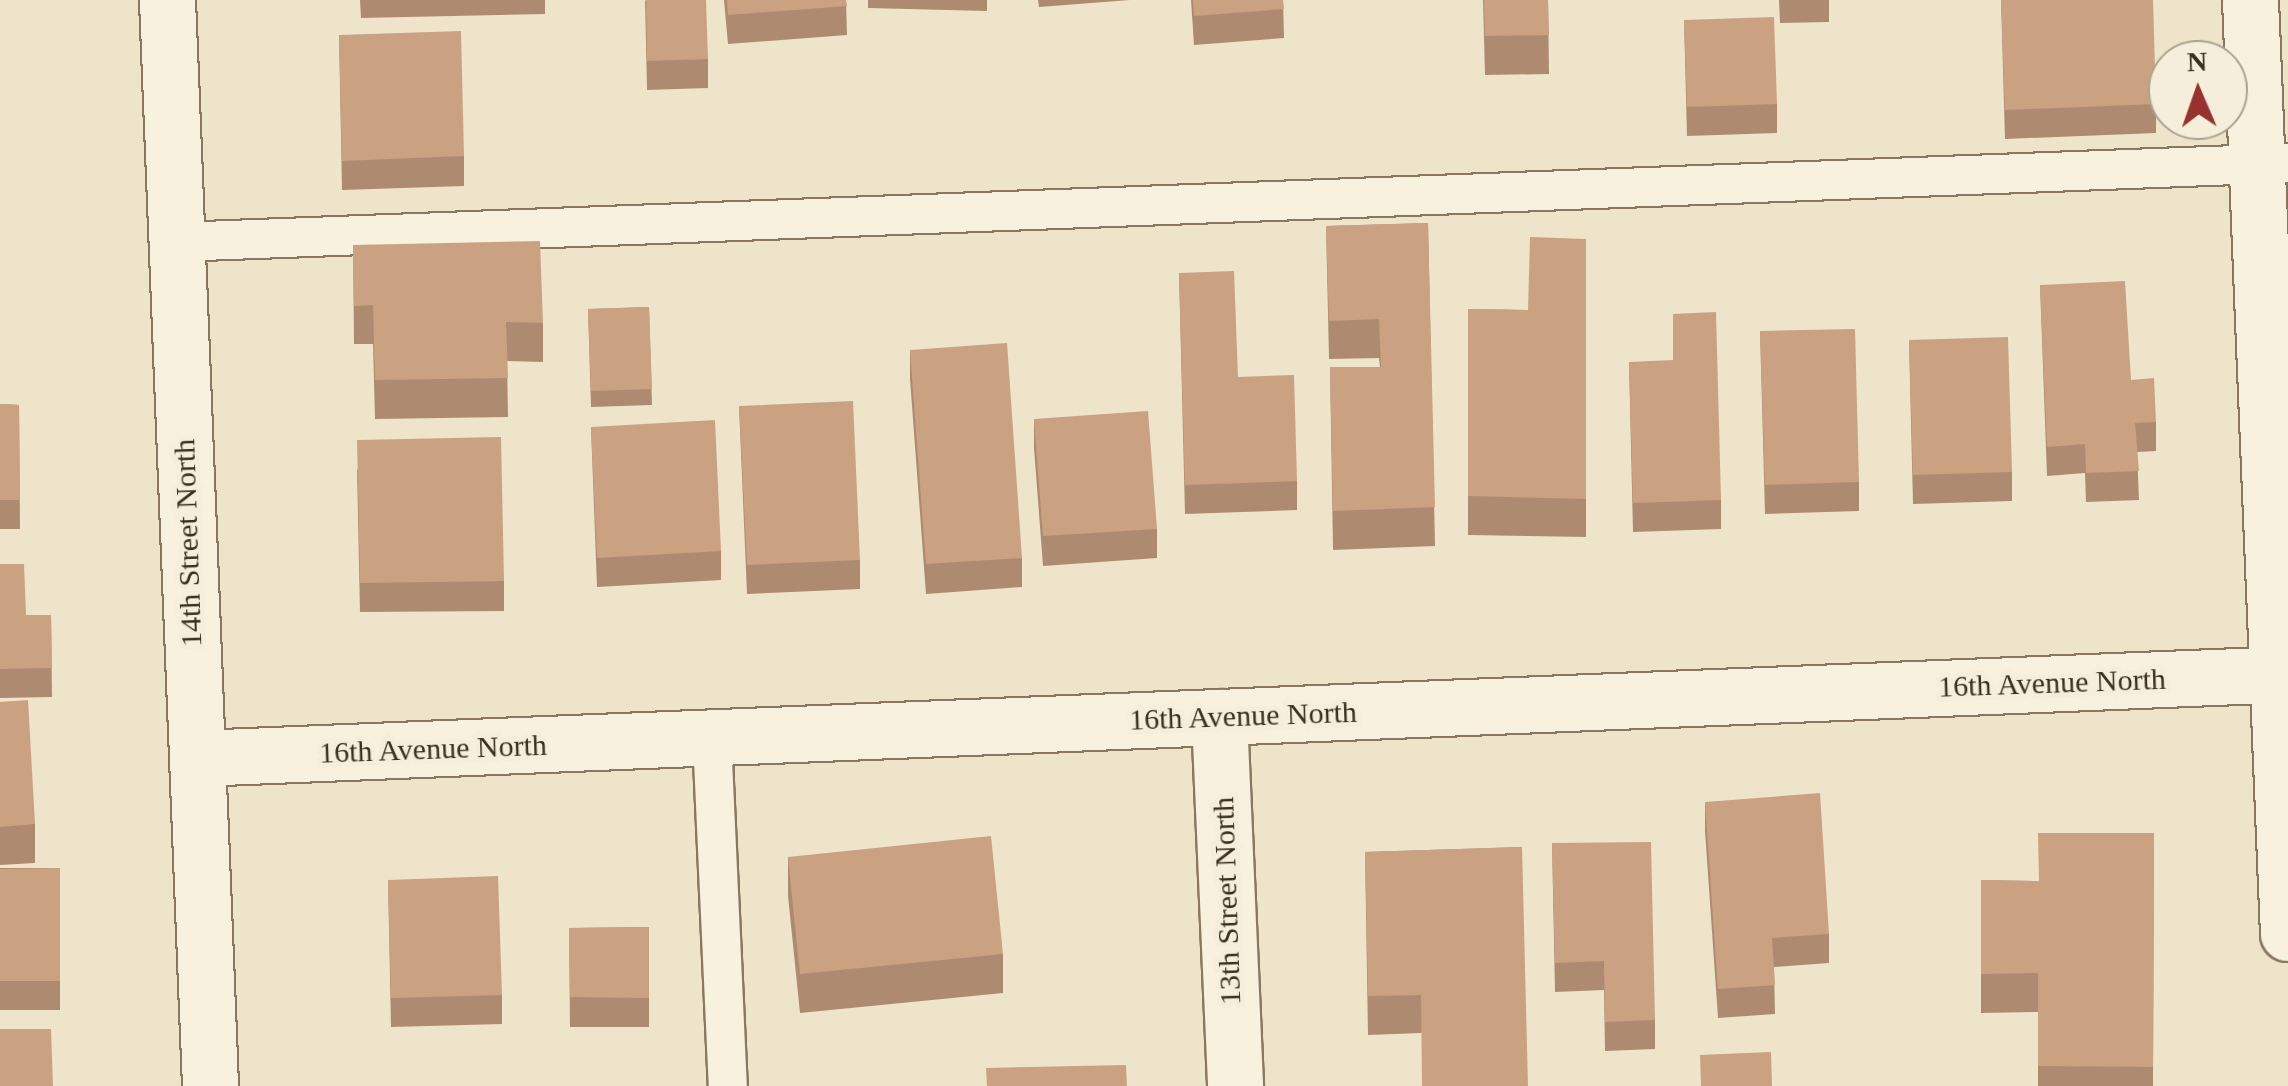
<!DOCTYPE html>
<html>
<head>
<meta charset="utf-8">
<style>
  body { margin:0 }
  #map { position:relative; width:2288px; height:1086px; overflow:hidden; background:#eee4ca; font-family:"Times New Roman",serif }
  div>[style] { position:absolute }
  .roads { filter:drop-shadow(2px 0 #8a775f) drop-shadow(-2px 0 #8a775f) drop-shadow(0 2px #8a775f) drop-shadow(0 -2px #8a775f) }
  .service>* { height:38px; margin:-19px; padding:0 19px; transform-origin:19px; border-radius:19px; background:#f8f1de }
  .minor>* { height:55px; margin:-27.5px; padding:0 27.5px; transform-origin:27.5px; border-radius:27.5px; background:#f8f1de }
  .wall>* { inset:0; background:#ae8b70 }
  .building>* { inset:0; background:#caa282 }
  span { translate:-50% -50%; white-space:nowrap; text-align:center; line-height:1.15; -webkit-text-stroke:10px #f5eeda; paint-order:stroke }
  .street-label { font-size:30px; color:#3b2f22 }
  .north { position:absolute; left:2148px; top:40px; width:100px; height:100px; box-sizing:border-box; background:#f5eeda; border:2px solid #aba290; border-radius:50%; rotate:358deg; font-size:28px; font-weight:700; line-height:40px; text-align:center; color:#3b2f22 }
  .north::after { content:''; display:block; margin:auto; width:35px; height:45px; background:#973231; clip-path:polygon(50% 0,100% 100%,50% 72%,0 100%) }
</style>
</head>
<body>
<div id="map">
  <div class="roads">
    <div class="service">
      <div style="left:176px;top:242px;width:2113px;rotate:-2.14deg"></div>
      <div style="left:712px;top:738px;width:348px;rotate:87.4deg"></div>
    </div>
    <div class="minor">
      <div style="left:167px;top:0;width:1087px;rotate:87.73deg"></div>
      <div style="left:2250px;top:0;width:934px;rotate:87.67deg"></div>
      <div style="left:1219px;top:717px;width:369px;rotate:87.5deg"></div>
      <div style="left:197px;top:758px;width:2093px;rotate:-2.3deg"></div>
    </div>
  </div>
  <div class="wall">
    <div style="clip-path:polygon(360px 0,545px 0,545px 14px,361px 18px)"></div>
    <div style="clip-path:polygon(645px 0,708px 59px,708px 88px,647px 90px)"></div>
    <div style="clip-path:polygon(724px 0,846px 0,847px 35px,728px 44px)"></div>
    <div style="clip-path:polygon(868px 0,987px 0,987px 11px,868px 8px)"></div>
    <div style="clip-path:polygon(1038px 0,1130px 0,1039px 7px)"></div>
    <div style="clip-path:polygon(1191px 0,1283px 0,1284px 38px,1194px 45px)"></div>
    <div style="clip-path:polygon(1483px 0,1548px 0,1549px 74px,1485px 75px)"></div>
    <div style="clip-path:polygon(1779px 0,1829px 0,1829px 22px,1780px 23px)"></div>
    <div style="clip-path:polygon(2001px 0,2156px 104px,2156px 133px,2005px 139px)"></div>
    <div style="clip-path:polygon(1684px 20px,1777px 104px,1777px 133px,1687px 136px)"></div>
    <div style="clip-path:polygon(339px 35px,464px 156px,464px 186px,342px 190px)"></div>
    <div style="clip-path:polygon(1428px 223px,1435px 546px,1333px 550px,1330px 367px,1380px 367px,1379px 358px,1329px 359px,1326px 226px)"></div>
    <div style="clip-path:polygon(1586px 239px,1586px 537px,1468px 535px,1468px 309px,1528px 310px)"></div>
    <div style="clip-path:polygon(353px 245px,543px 323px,543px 362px,507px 361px,508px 417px,375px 419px,373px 344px,354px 344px)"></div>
    <div style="clip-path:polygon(1179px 273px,1297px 481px,1297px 510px,1185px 514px)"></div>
    <div style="clip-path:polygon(2040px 285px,2131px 380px,2156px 422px,2156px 451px,2137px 452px,2139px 500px,2086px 502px,2085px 473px,2047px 476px)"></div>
    <div style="clip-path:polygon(649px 307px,652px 405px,591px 407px,588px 309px)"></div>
    <div style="clip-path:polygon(1760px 331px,1859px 482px,1859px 511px,1765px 514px)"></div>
    <div style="clip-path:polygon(1909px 340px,2012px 472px,2012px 501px,1913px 504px)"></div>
    <div style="clip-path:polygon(910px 350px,1022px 558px,1022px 587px,926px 594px,910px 379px)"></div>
    <div style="clip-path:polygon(1629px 362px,1721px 500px,1721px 529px,1633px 532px)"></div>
    <div style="clip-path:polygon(0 404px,19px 405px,20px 529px,0 529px)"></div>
    <div style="clip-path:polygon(739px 406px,860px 560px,860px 589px,747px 594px)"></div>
    <div style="clip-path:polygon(1034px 419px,1157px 529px,1157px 558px,1043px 566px,1034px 448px)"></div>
    <div style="clip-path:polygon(591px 427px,721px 551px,721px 580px,597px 587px)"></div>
    <div style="clip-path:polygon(357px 469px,504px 581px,504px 611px,360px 612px)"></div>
    <div style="clip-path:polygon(0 564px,26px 615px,51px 615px,52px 697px,0 698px)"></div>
    <div style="clip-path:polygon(0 702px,35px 824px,35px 863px,0 865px)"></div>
    <div style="clip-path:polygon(1705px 802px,1829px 934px,1829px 963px,1774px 967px,1775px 1014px,1718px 1018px,1705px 831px)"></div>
    <div style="clip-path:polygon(2154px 833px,2153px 1086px,2038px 1086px,2038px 1012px,1981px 1013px,1981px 880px,2038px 881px)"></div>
    <div style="clip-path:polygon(1552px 843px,1655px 1020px,1655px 1049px,1605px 1051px,1604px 990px,1555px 992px)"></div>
    <div style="clip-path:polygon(1522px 847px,1421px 1033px,1368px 1035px,1365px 852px)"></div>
    <div style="clip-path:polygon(788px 857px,1003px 954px,1003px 993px,800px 1013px,788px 896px)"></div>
    <div style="clip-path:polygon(0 868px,60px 868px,60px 1010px,0 1010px)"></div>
    <div style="clip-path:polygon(388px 880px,502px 995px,502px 1024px,391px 1027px)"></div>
    <div style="clip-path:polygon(649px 927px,649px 1027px,570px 1027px,569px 928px)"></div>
  </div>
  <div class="building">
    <div style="clip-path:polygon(646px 0,706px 0,708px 59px,647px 61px)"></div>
    <div style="clip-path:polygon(727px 0,846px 0,847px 6px,728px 15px)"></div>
    <div style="clip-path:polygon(1193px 0,1283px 0,1284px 9px,1194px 16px)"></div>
    <div style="clip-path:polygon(1484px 0,1548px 0,1549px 35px,1485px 36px)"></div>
    <div style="clip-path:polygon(2001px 0,2153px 0,2156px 104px,2005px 110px)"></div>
    <div style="clip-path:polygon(1774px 17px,1777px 104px,1687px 107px,1684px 20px)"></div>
    <div style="clip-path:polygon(461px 31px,464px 156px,342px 161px,339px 35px)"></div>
    <div style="clip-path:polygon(1428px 223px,1435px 507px,1333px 511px,1330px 367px,1381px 367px,1379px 319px,1329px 321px,1326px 226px)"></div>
    <div style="clip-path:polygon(1530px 237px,1586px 239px,1586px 499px,1468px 496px,1468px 309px,1528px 310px)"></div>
    <div style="clip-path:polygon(540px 241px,543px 323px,506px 322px,508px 378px,375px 380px,373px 305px,354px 306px,353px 245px)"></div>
    <div style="clip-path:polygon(1234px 271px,1238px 377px,1294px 375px,1297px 481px,1185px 485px,1179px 273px)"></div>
    <div style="clip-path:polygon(2125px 281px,2131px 380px,2154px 378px,2156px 422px,2135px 423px,2139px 471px,2086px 473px,2085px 444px,2047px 447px,2040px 285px)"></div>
    <div style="clip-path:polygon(649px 307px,652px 389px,591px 391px,588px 309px)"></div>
    <div style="clip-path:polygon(1716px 312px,1721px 500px,1633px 503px,1629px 362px,1673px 360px,1673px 314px)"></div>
    <div style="clip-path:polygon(1855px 329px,1859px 482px,1765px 485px,1760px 331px)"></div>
    <div style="clip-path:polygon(2008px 337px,2012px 472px,1913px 475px,1909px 340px)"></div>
    <div style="clip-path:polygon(1007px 343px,1022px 558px,926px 564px,910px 350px)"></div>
    <div style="clip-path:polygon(853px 401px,860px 560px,747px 565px,739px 406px)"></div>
    <div style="clip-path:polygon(0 404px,19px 405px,20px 500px,0 500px)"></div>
    <div style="clip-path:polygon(1148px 411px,1157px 529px,1043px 536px,1034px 419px)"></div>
    <div style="clip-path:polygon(715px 420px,721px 551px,597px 558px,591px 427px)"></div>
    <div style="clip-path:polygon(501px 437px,504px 581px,360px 583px,357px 440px)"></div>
    <div style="clip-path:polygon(0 564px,24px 564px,26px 615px,51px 615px,52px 668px,0 669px)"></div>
    <div style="clip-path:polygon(28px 700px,35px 824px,0 827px,0 702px)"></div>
    <div style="clip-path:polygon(1820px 793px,1829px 934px,1772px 938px,1775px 985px,1718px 989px,1705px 802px)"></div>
    <div style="clip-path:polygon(2038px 833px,2154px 833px,2153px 1067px,2038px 1066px,2038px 973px,1981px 974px,1981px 880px,2039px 881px)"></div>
    <div style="clip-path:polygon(991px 836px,1003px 954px,800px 974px,788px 857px)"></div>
    <div style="clip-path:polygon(1651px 842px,1655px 1020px,1605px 1022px,1604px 961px,1555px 963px,1552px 843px)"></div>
    <div style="clip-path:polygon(1522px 847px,1528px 1086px,1422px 1086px,1421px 995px,1368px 996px,1365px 852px)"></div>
    <div style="clip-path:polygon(60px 868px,60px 981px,0 981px,0 869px)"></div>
    <div style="clip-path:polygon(498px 876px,502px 995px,391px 998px,388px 880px)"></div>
    <div style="clip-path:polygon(649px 927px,649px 998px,570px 997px,569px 928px)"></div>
    <div style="clip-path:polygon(0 1029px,51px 1029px,53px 1086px,0 1086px)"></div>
    <div style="clip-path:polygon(1771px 1052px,1772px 1086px,1701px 1086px,1700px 1055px)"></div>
    <div style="clip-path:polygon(1126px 1065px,1127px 1086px,987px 1086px,986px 1068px)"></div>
  </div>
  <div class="street-label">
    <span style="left:188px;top:543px;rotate:-92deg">14th Street North</span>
    <span style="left:2052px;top:683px;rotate:-2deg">16th Avenue North</span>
    <span style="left:1243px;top:716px;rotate:-2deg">16th Avenue North</span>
    <span style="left:433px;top:749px;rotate:-2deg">16th Avenue North</span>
    <span style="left:1227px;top:901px;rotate:-92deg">13th Street North</span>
  </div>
  <div class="north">N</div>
</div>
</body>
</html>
